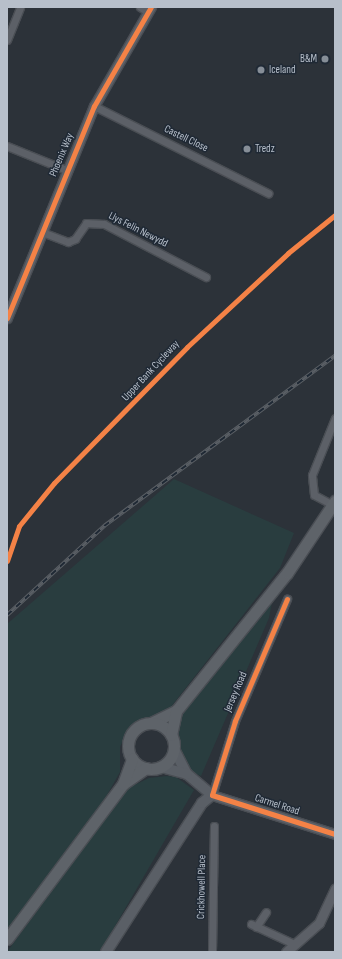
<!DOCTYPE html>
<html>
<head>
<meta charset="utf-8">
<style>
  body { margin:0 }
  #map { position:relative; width:342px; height:959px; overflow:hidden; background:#2c3239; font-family:"Sofia Sans Condensed",sans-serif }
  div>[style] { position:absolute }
  .green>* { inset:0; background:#293d3f }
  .roads { filter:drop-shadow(1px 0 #4a4e54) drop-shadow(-1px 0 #4a4e54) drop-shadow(0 1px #4a4e54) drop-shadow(0 -1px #4a4e54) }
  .minor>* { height:7px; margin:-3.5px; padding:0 3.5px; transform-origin:3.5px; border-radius:3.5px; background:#5c6067 }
  .tertiary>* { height:9px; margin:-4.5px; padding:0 4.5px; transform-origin:4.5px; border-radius:4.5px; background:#5c6067 }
  .secondary>* { height:10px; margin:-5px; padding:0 5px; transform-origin:5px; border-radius:5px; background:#5a5f66 }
  .primary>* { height:11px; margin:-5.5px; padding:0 5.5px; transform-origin:5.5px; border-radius:5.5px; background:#5e6369 }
  .primary>.ring { margin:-5.5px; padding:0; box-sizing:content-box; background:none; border:11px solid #5e6369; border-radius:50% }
  .rail>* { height:3.5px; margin-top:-1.75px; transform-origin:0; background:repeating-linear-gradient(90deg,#1f2935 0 6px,#5a5f65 0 12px); box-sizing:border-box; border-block:1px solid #5a5f65 }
  .cycleway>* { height:5px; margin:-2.5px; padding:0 2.5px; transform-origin:2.5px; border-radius:2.5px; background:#f48246 }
  .dots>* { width:11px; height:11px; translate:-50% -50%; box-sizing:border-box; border:2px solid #1f2935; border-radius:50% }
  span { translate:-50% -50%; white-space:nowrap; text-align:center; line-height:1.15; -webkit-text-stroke:3px #1f2935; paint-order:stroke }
  .poi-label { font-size:11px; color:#b7bfca }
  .right { translate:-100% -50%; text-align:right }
  .left { translate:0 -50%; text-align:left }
  .street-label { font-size:11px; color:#b7bfca }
  .frame { position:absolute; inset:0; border:8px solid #b7bfca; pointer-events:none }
</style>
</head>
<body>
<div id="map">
  <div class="green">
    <div style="clip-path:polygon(174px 479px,294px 533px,280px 568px,170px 708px,129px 727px,120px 747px,120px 772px,107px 795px,7px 930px,7px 624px)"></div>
    <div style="clip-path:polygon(273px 597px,269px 618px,201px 776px,190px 771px,178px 753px,175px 732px,182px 710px)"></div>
    <div style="clip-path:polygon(167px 776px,176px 777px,194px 790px,100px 952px,7px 952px,124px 790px,149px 778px)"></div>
  </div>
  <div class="roads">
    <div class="minor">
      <div style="left:140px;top:7px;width:9px;rotate:32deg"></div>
      <div style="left:7px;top:40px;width:35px;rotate:-68deg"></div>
      <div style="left:94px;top:106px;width:195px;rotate:26.6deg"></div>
      <div style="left:7px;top:146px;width:64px;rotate:22.1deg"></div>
      <div style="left:42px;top:232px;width:28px;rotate:21deg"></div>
      <div style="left:68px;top:242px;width:8px;rotate:-23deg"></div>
      <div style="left:75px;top:239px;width:19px;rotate:-55deg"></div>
      <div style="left:86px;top:223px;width:18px;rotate:3deg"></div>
      <div style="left:104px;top:224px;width:115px;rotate:27.5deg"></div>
      <div style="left:333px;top:505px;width:21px;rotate:-152deg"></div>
      <div style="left:314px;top:495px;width:20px;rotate:-96deg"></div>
      <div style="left:312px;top:475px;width:61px;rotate:-68deg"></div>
      <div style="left:212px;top:795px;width:77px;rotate:-72.7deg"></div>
      <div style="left:235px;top:721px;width:133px;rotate:-66.9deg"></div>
      <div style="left:251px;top:924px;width:47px;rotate:24.9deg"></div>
      <div style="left:256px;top:927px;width:18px;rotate:-56deg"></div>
      <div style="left:212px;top:952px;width:126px;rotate:-89.1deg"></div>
    </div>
    <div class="tertiary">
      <div style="left:7px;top:318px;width:229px;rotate:-67.7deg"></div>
      <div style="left:94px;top:106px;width:114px;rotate:-60.1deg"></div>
      <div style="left:212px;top:795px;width:129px;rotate:17.6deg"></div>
      <div style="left:286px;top:952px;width:44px;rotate:-41.3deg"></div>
      <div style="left:319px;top:923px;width:38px;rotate:-65deg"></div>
    </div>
    <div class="secondary">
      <div style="left:174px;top:749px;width:28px;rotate:63deg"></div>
      <div style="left:106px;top:952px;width:177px;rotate:-57.2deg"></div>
      <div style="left:202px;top:803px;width:13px;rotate:-39deg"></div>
      <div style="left:212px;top:795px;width:33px;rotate:-140deg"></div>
      <div style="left:187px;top:774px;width:27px;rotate:-165deg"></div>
    </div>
    <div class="primary">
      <div style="left:151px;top:723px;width:28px;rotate:-26deg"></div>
      <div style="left:176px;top:711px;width:177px;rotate:-51.2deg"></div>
      <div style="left:287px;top:573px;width:87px;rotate:-56.3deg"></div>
      <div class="ring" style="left:128px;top:723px;width:35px;height:35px"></div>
      <div style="left:171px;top:735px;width:25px;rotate:-78deg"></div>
      <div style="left:123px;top:784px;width:28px;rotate:-35deg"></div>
      <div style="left:7px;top:939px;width:194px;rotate:-53.2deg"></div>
      <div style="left:123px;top:784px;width:27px;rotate:-70deg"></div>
    </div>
  </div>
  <div class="rail">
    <div style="left:7px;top:615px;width:132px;rotate:-42.5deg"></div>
    <div style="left:104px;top:526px;width:287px;rotate:-36.4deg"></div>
  </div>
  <div class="cycleway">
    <div style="left:7px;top:318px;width:229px;rotate:-67.7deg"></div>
    <div style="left:94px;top:106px;width:114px;rotate:-60.1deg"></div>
    <div style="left:7px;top:561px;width:37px;rotate:-71deg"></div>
    <div style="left:19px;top:526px;width:55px;rotate:-50.9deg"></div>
    <div style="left:54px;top:483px;width:190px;rotate:-45.6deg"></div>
    <div style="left:187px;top:347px;width:138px;rotate:-42.9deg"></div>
    <div style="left:288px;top:253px;width:60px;rotate:-39deg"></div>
    <div style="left:287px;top:599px;width:133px;rotate:113.1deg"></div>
    <div style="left:235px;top:721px;width:77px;rotate:107.3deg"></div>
    <div style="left:212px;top:795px;width:129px;rotate:17.6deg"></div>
  </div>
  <div class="dots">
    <div style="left:325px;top:59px;background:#868e97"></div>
    <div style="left:261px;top:70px;background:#868e97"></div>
    <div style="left:247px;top:149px;background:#868e97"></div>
  </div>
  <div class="poi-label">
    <span class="right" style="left:317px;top:59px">B&amp;M</span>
    <span class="left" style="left:269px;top:70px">Iceland</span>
    <span class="left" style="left:255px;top:149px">Tredz</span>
  </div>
  <div class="street-label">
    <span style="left:186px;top:139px;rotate:26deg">Castell Close</span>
    <span style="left:62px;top:155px;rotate:-67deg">Phoenix Way</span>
    <span style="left:138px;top:230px;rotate:27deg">Llys Felin Newydd</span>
    <span style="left:151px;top:371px;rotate:-47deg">Upper Bank Cycleway</span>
    <span style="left:236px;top:692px;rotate:-67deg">Jersey Road</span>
    <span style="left:277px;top:805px;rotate:18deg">Carmel Road</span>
    <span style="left:202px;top:887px;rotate:-89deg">Crickhowell Place</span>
  </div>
  <div class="frame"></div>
</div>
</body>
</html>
